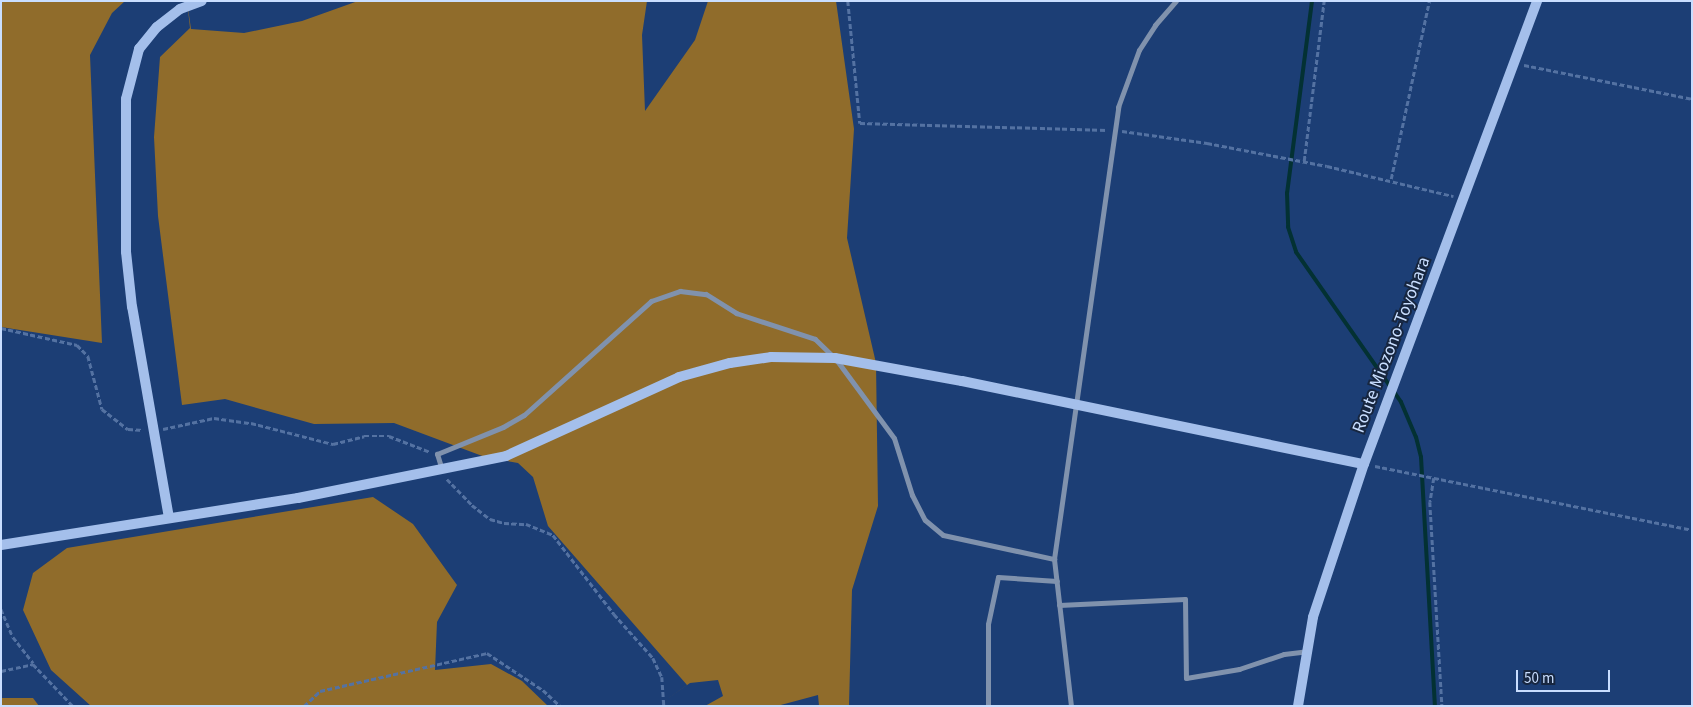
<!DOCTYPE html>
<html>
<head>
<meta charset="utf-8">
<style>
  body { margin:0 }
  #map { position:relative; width:1693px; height:707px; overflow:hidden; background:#1c3e75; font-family:"Source Sans 3",sans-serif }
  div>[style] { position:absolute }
  .forest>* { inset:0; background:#906c2b }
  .stream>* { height:4px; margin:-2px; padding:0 2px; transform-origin:2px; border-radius:2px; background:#033133 }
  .path>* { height:2.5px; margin-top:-1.25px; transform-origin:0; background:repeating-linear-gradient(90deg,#5472a2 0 5px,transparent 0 7.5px) }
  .street>* { height:5px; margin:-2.5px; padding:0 2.5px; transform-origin:2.5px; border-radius:2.5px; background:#8092ad }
  .secondary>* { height:10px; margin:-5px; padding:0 5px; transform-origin:5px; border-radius:5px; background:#a4bfeb }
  span { translate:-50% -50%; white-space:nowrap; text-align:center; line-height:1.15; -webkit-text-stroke:4px #17263f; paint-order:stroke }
  .street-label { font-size:18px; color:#c9deff }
  .frame { position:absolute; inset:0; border:2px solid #c9deff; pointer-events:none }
  .scale { position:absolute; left:1516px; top:670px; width:94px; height:22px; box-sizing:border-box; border:2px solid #c9deff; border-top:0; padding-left:6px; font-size:15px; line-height:18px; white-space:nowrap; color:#c9deff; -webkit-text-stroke:4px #17263f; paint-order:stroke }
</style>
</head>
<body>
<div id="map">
  <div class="forest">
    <div style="clip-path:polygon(1px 1px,125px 1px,112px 13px,90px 55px,102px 343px,1px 327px)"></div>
    <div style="clip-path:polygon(187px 1px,191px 29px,244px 33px,302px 21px,358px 1px,647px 1px,642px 35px,645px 111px,695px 40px,708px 1px,836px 1px,854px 129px,847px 238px,876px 363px,878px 506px,852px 590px,849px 706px,819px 706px,818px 695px,777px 706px,705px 706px,723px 696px,718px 680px,690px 683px,657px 706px,687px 685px,548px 526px,533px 477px,518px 463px,485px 457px,394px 423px,314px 424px,225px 399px,182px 405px,158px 216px,154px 137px,160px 57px,190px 28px)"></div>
    <div style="clip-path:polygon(373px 497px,413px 524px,457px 585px,437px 622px,435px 670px,491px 664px,522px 681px,548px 706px,91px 706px,51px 670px,23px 610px,33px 573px,67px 548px)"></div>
    <div style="clip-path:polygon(1px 698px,33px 698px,39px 706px,1px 706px)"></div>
  </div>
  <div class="stream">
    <div style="left:1312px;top:1px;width:194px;rotate:97.4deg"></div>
    <div style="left:1287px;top:193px;width:34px;rotate:88deg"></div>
    <div style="left:1288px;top:227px;width:26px;rotate:72deg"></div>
    <div style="left:1296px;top:252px;width:183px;rotate:55deg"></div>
    <div style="left:1401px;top:402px;width:38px;rotate:67deg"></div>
    <div style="left:1416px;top:437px;width:21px;rotate:76deg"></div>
    <div style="left:1421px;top:457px;width:249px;rotate:86.8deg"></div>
  </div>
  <div class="path">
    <div style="left:848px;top:1px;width:123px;rotate:84.4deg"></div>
    <div style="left:860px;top:123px;width:247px;rotate:1.6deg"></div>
    <div style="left:1524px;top:65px;width:171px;rotate:11.4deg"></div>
    <div style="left:1122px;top:131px;width:86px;rotate:8deg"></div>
    <div style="left:1207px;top:143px;width:122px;rotate:10.9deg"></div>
    <div style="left:1327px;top:166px;width:130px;rotate:13.4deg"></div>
    <div style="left:1304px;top:161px;width:161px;rotate:-82.9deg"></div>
    <div style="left:1391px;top:179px;width:182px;rotate:-77.9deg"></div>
    <div style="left:1px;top:328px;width:78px;rotate:12.6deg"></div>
    <div style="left:77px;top:345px;width:16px;rotate:45deg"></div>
    <div style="left:88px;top:356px;width:55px;rotate:75.2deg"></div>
    <div style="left:102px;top:409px;width:33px;rotate:38deg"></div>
    <div style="left:128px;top:429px;width:15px;rotate:4deg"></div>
    <div style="left:163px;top:429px;width:52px;rotate:-12.2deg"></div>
    <div style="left:214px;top:418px;width:37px;rotate:8deg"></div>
    <div style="left:251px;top:423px;width:85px;rotate:14.4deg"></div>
    <div style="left:333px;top:444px;width:32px;rotate:-14deg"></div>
    <div style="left:364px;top:436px;width:25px"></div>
    <div style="left:389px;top:436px;width:44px;rotate:21.3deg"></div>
    <div style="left:1375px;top:466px;width:323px;rotate:11.4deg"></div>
    <div style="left:1434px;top:478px;width:24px;rotate:99deg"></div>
    <div style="left:1430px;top:502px;width:204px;rotate:86.6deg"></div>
    <div style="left:447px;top:479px;width:36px;rotate:46deg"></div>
    <div style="left:472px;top:505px;width:23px;rotate:38deg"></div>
    <div style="left:490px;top:519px;width:15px;rotate:16deg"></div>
    <div style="left:504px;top:523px;width:22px;rotate:3deg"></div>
    <div style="left:526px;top:524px;width:29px;rotate:22deg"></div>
    <div style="left:553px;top:535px;width:100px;rotate:52.3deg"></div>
    <div style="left:614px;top:614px;width:59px;rotate:48.4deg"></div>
    <div style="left:653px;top:658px;width:21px;rotate:65deg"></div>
    <div style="left:662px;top:677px;width:29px;rotate:86deg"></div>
    <div style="left:1px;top:609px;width:30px;rotate:67deg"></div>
    <div style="left:13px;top:637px;width:33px;rotate:52deg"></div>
    <div style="left:1px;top:671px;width:33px;rotate:-12deg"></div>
    <div style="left:33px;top:664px;width:58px;rotate:46.4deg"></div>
    <div style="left:304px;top:706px;width:22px;rotate:-43deg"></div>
    <div style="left:320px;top:691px;width:171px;rotate:-12.8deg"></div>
    <div style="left:487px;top:653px;width:67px;rotate:33.5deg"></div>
    <div style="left:543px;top:690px;width:23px;rotate:43deg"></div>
  </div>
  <div class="street">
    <div style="left:442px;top:470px;width:17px;rotate:-107deg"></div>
    <div style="left:437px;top:454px;width:71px;rotate:-22.2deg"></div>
    <div style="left:503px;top:427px;width:24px;rotate:-30deg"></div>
    <div style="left:524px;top:415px;width:171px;rotate:-41.9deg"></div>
    <div style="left:651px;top:301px;width:31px;rotate:-19deg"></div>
    <div style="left:680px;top:291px;width:26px;rotate:7deg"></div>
    <div style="left:706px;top:294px;width:36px;rotate:32deg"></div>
    <div style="left:736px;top:313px;width:83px;rotate:18.2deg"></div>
    <div style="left:815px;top:339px;width:28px;rotate:44deg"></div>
    <div style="left:835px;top:358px;width:99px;rotate:53.6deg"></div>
    <div style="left:894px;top:438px;width:60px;rotate:72.5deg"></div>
    <div style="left:912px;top:495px;width:28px;rotate:63deg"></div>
    <div style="left:925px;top:520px;width:23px;rotate:40deg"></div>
    <div style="left:943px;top:535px;width:114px;rotate:12.2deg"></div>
    <div style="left:1059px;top:605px;width:126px;rotate:-2.7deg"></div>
    <div style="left:1185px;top:599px;width:79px;rotate:89.3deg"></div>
    <div style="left:1186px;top:678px;width:54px;rotate:-9.6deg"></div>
    <div style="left:1239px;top:669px;width:47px;rotate:-18.4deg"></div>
    <div style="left:1284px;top:654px;width:23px;rotate:-7deg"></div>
    <div style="left:988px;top:706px;width:82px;rotate:-90deg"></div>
    <div style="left:988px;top:624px;width:48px;rotate:-78deg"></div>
    <div style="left:998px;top:577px;width:59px;rotate:3.9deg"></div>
    <div style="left:1071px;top:706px;width:148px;rotate:-96.6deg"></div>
    <div style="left:1054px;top:559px;width:457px;rotate:-81.9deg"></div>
    <div style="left:1118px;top:107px;width:61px;rotate:-69.8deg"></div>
    <div style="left:1139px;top:50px;width:30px;rotate:-57deg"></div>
    <div style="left:1155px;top:25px;width:32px;rotate:-49deg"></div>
  </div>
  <div class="secondary">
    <div style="left:169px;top:518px;width:214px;rotate:-99.9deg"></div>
    <div style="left:132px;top:307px;width:55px;rotate:-96.2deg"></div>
    <div style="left:126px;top:252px;width:153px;rotate:-90deg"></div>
    <div style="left:126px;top:99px;width:52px;rotate:-75.4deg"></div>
    <div style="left:139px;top:49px;width:28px;rotate:-51deg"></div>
    <div style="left:157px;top:27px;width:29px;rotate:-38deg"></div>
    <div style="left:180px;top:9px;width:23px;rotate:-20deg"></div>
    <div style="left:1px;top:545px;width:301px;rotate:-9deg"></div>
    <div style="left:298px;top:498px;width:212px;rotate:-11.4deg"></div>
    <div style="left:506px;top:456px;width:190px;rotate:-24.5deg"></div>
    <div style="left:679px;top:377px;width:53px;rotate:-15.4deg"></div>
    <div style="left:730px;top:363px;width:41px;rotate:-8.3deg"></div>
    <div style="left:771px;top:357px;width:64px;rotate:0.9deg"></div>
    <div style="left:835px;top:358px;width:129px;rotate:10.3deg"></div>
    <div style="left:962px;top:381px;width:410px;rotate:11.7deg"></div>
    <div style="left:1298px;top:706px;width:90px;rotate:-80.4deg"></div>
    <div style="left:1313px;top:617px;width:161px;rotate:-71.6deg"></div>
    <div style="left:1364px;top:464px;width:494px;rotate:-69.5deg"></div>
  </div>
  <div class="street-label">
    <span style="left:1392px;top:345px;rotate:-69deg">Route Miozono-Toyohara</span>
  </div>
  <div class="frame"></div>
  <div class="scale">50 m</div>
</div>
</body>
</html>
